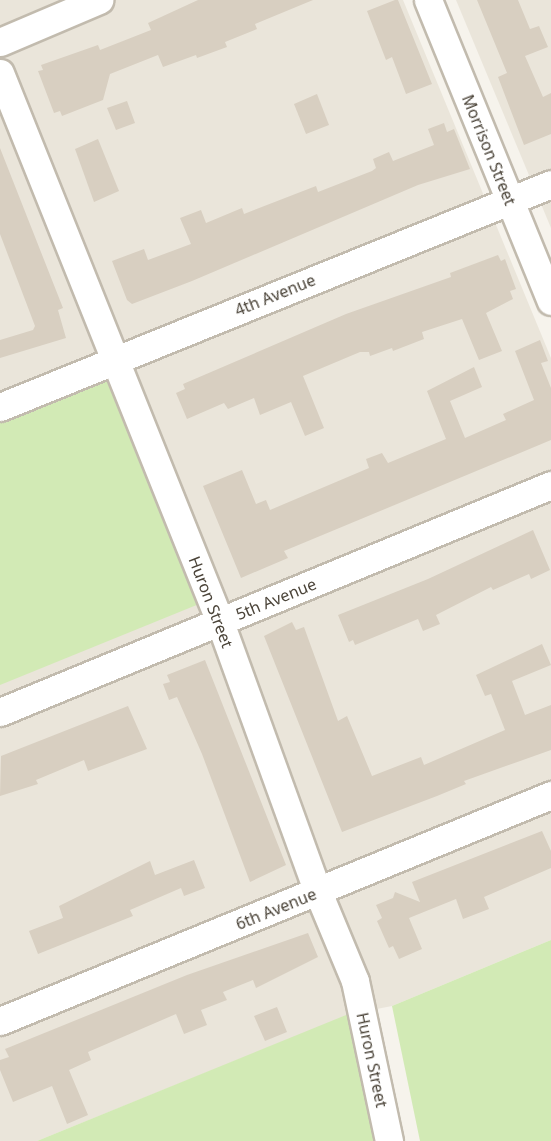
<!DOCTYPE html>
<html>
<head>
<meta charset="utf-8">
<style>
  body { margin:0 }
  #map { position:relative; width:551px; height:1141px; overflow:hidden; background:#f6f3ec; font-family:"Noto Sans",sans-serif }
  div>[style] { position:absolute }
  .residential>* { inset:0; background:#eae5da }
  .green>* { inset:0; background:#d2eab5 }
  .building>* { inset:0; background:#d8cfc1 }
  .roads { filter:drop-shadow(2px 0 #c2bbae) drop-shadow(-2px 0 #c2bbae) drop-shadow(0 2px #c2bbae) drop-shadow(0 -2px #c2bbae) }
  .minor>* { height:27px; margin:-13.5px; padding:0 13.5px; transform-origin:13.5px; border-radius:13.5px; background:#fff }
  span { translate:-50% -50%; white-space:nowrap; text-align:center; line-height:1.15; -webkit-text-stroke:6px #fff; paint-order:stroke }
  .street-label { font-size:16px; color:#4b4439 }
</style>
</head>
<body>
<div id="map">
  <div class="residential">
    <div style="clip-path:polygon(0 0,403px 0,551px 358px,551px 940px,392px 1006px,351px 1014px,37px 1141px,0 1141px)"></div>
    <div style="clip-path:polygon(456px 0,551px 0,551px 228px)"></div>
  </div>
  <div class="green">
    <div style="clip-path:polygon(112px 377px,204px 602px,0 685px,0 423px)"></div>
    <div style="clip-path:polygon(551px 940px,551px 1141px,420px 1141px,392px 1006px)"></div>
    <div style="clip-path:polygon(351px 1013px,378px 1141px,37px 1141px)"></div>
  </div>
  <div class="building">
    <div style="clip-path:polygon(198px 0,313px 0,255px 24px,257px 29px,225px 42px,227px 47px,197px 58px,196px 55px,163px 67px,158px 55px,110px 74px,103px 100px,62px 116px,60px 111px,54px 113px,38px 71px,43px 70px,41px 65px,98px 45px,100px 50px,151px 30px,148px 23px)"></div>
    <div style="clip-path:polygon(395px 0,398px 0,432px 84px,406px 94px,392px 57px,386px 60px,367px 11px)"></div>
    <div style="clip-path:polygon(477px 0,518px 0,530px 29px,539px 26px,548px 47px,525px 56px,543px 97px,551px 93px,551px 134px,524px 145px,498px 77px,507px 73px)"></div>
    <div style="clip-path:polygon(317px 94px,329px 125px,306px 134px,294px 104px)"></div>
    <div style="clip-path:polygon(127px 101px,135px 123px,116px 130px,107px 108px)"></div>
    <div style="clip-path:polygon(444px 123px,447px 132px,454px 129px,470px 169px,418px 185px,192px 281px,132px 304px,127px 300px,112px 261px,144px 249px,148px 260px,191px 244px,180px 218px,201px 210px,206px 223px,242px 208px,244px 214px,316px 186px,318px 192px,372px 171px,376px 168px,373px 159px,389px 152px,393px 161px,434px 145px,428px 129px)"></div>
    <div style="clip-path:polygon(98px 139px,119px 191px,94px 202px,75px 149px)"></div>
    <div style="clip-path:polygon(0 148px,63px 308px,58px 310px,66px 338px,0 358px,0 340px,33px 330px,35px 326px,0 234px)"></div>
    <div style="clip-path:polygon(498px 255px,501px 261px,505px 259px,516px 289px,510px 291px,513px 299px,486px 313px,502px 351px,479px 360px,462px 319px,422px 332px,424px 339px,393px 351px,392px 348px,370px 356px,369px 352px,360px 352px,303px 376px,324px 428px,305px 436px,291px 402px,260px 415px,254px 398px,228px 409px,224px 403px,187px 419px,176px 393px,185px 389px,183px 384px,346px 314px,451px 277px,450px 273px)"></div>
    <div style="clip-path:polygon(540px 340px,548px 361px,541px 363px,551px 388px,551px 440px,284px 551px,288px 558px,241px 578px,203px 486px,242px 470px,256px 504px,266px 500px,270px 510px,369px 468px,366px 459px,382px 453px,388px 463px,446px 439px,427px 391px,474px 367px,482px 387px,450px 401px,465px 438px,506px 420px,503px 414px,534px 400px,515px 351px)"></div>
    <div style="clip-path:polygon(533px 530px,550px 570px,531px 579px,529px 574px,493px 590px,491px 587px,436px 615px,440px 624px,423px 631px,418px 619px,355px 645px,353px 640px,349px 642px,338px 615px,428px 579px)"></div>
    <div style="clip-path:polygon(292px 622px,296px 630px,304px 627px,338px 721px,347px 716px,372px 776px,421px 757px,424px 765px,505px 730px,491px 694px,485px 696px,476px 675px,542px 644px,551px 665px,512px 681px,525px 715px,551px 705px,551px 750px,464px 781px,466px 784px,437px 796px,342px 832px,264px 636px)"></div>
    <div style="clip-path:polygon(205px 660px,286px 865px,250px 882px,202px 754px,177px 697px,169px 700px,163px 684px,170px 682px,167px 675px)"></div>
    <div style="clip-path:polygon(128px 706px,147px 749px,88px 771px,84px 760px,36px 780px,38px 784px,0 796px,1px 756px)"></div>
    <div style="clip-path:polygon(542px 831px,551px 851px,551px 868px,484px 897px,489px 909px,463px 919px,456px 899px,409px 918px,422px 949px,399px 959px,393px 946px,389px 948px,377px 921px,382px 918px,376px 905px,393px 898px,395px 892px,420px 902px,412px 882px)"></div>
    <div style="clip-path:polygon(194px 860px,205px 888px,184px 896px,181px 888px,130px 910px,133px 916px,38px 954px,29px 931px,63px 918px,59px 906px,150px 861px,155px 875px)"></div>
    <div style="clip-path:polygon(308px 933px,318px 957px,256px 988px,253px 980px,223px 992px,227px 1000px,201px 1010px,207px 1025px,184px 1034px,176px 1014px,88px 1052px,91px 1060px,69px 1070px,88px 1115px,67px 1124px,52px 1086px,13px 1102px,0 1070px,0 1060px,9px 1057px,5px 1049px,187px 975px)"></div>
    <div style="clip-path:polygon(277px 1007px,287px 1032px,265px 1041px,254px 1016px)"></div>
  </div>
  <div class="roads">
    <div class="minor">
      <div style="left:428px;top:0;width:325px;rotate:67.8deg"></div>
      <div style="left:0;top:42px;width:108px;rotate:-23deg"></div>
      <div style="left:0;top:73px;width:591px;rotate:68.16deg"></div>
      <div style="left:220px;top:622px;width:287px;rotate:70.1deg"></div>
      <div style="left:318px;top:892px;width:96px;rotate:67.4deg"></div>
      <div style="left:355px;top:981px;width:164px;rotate:78deg"></div>
      <div style="left:0;top:407px;width:594px;rotate:-22.03deg"></div>
      <div style="left:0;top:712px;width:596px;rotate:-22.39deg"></div>
      <div style="left:0;top:1021px;width:596px;rotate:-22.3deg"></div>
    </div>
  </div>
  <div class="street-label">
    <span style="left:489px;top:150px;rotate:68deg">Morrison Street</span>
    <span style="left:275px;top:295px;rotate:-22deg">4th Avenue</span>
    <span style="left:276px;top:599px;rotate:-22deg">5th Avenue</span>
    <span style="left:211px;top:602px;rotate:69deg">Huron Street</span>
    <span style="left:276px;top:909px;rotate:-22deg">6th Avenue</span>
    <span style="left:372px;top:1060px;rotate:78deg">Huron Street</span>
  </div>
</div>
</body>
</html>
